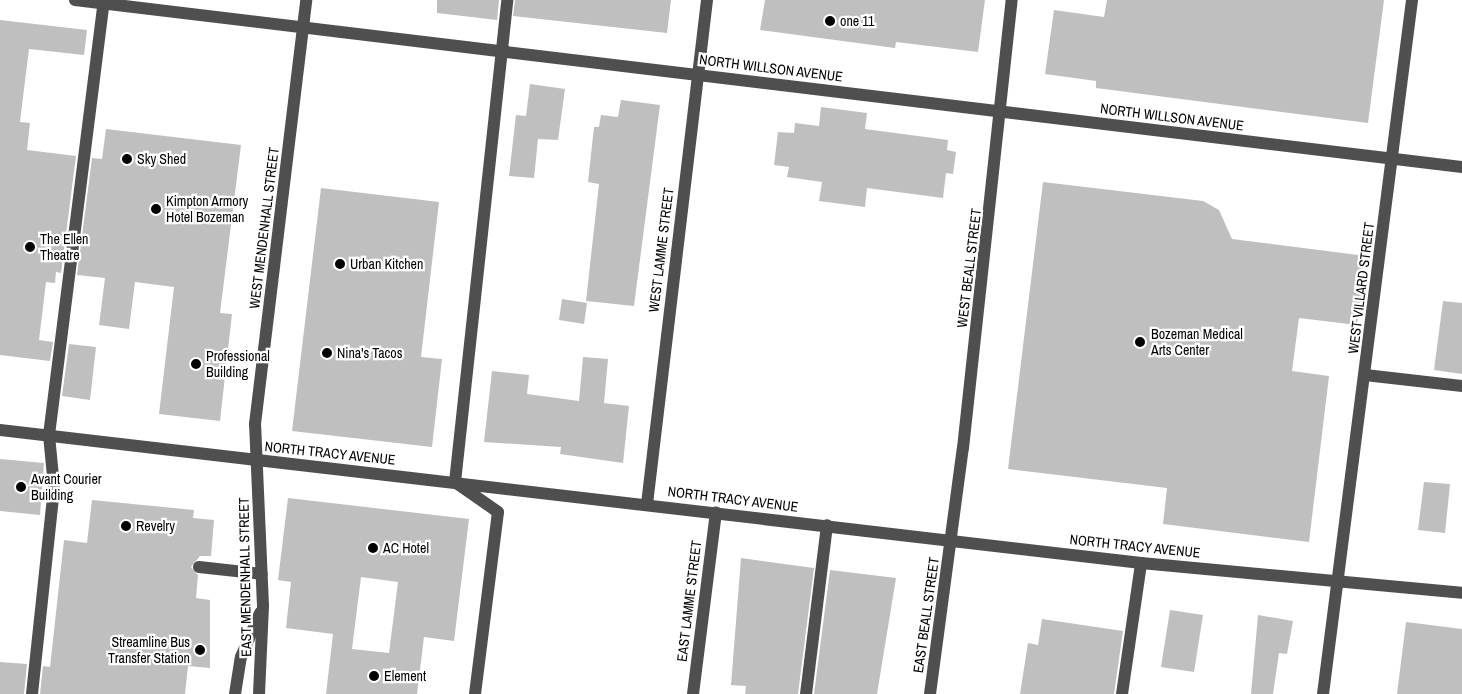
<!DOCTYPE html>
<html>
<head>
<meta charset="utf-8">
<style>
  body { margin:0 }
  #map { position:relative; width:1462px; height:694px; overflow:hidden; background:#fff; font-family:"Archivo Narrow",sans-serif }
  div>[style] { position:absolute }
  .building>* { inset:0; background:#bfbfbf }
  .minor>* { height:12px; margin:-6px; padding:0 6px; transform-origin:6px; border-radius:6px; background:#4f4f4f }
  .dots>* { width:14px; height:14px; translate:-50% -50%; box-sizing:border-box; border:2px solid #fff; border-radius:50% }
  span { translate:-50% -50%; white-space:nowrap; text-align:center; line-height:1.15; -webkit-text-stroke:4.5px #fff; paint-order:stroke }
  .poi-label { font-size:14px; color:#000 }
  .left { translate:0 -50%; text-align:left }
  .right { translate:-100% -50%; text-align:right }
  .street-label { font-size:14px; color:#000 }
</style>
</head>
<body>
<div id="map">
  <div class="building">
    <div style="clip-path:polygon(437px 0,499px 0,497px 20px,437px 13px)"></div>
    <div style="clip-path:polygon(515px 0,671px 0,667px 33px,513px 16px)"></div>
    <div style="clip-path:polygon(765px 0,985px 0,978px 52px,896px 42px,895px 48px,760px 30px)"></div>
    <div style="clip-path:polygon(1107px 0,1384px 0,1368px 123px,1096px 88px,1096px 81px,1045px 74px,1054px 10px,1104px 17px)"></div>
    <div style="clip-path:polygon(0 20px,87px 30px,84px 55px,29px 49px,23px 97px,20px 122px,30px 123px,27px 150px,76px 156px,61px 273px,56px 272px,55px 283px,46px 282px,39px 340px,53px 342px,50px 361px,0 355px)"></div>
    <div style="clip-path:polygon(530px 84px,565px 89px,558px 140px,538px 139px,534px 178px,509px 176px,516px 115px,526px 116px)"></div>
    <div style="clip-path:polygon(621px 100px,660px 105px,634px 306px,586px 301px,599px 184px,588px 182px,594px 127px,599px 127px,601px 115px,618px 117px)"></div>
    <div style="clip-path:polygon(821px 107px,867px 113px,865px 129px,948px 140px,947px 150px,956px 152px,953px 174px,946px 173px,943px 198px,867px 188px,865px 207px,819px 201px,822px 182px,787px 177px,789px 167px,774px 165px,778px 132px,794px 133px,795px 123px,819px 126px)"></div>
    <div style="clip-path:polygon(106px 129px,241px 145px,220px 313px,232px 314px,220px 421px,159px 414px,174px 287px,135px 282px,129px 329px,99px 325px,105px 278px,77px 275px,92px 158px,102px 159px)"></div>
    <div style="clip-path:polygon(1043px 182px,1203px 201px,1219px 210px,1232px 239px,1366px 256px,1357px 325px,1299px 318px,1292px 371px,1329px 376px,1309px 542px,1163px 524px,1167px 488px,1008px 469px)"></div>
    <div style="clip-path:polygon(321px 188px,439px 202px,421px 357px,442px 359px,432px 447px,292px 431px)"></div>
    <div style="clip-path:polygon(562px 299px,587px 303px,584px 324px,559px 320px)"></div>
    <div style="clip-path:polygon(1443px 301px,1462px 303px,1462px 374px,1434px 370px)"></div>
    <div style="clip-path:polygon(69px 344px,96px 347px,90px 400px,62px 396px)"></div>
    <div style="clip-path:polygon(583px 357px,608px 359px,604px 403px,629px 406px,623px 463px,560px 454px,561px 447px,484px 442px,492px 371px,529px 375px,527px 394px,579px 401px)"></div>
    <div style="clip-path:polygon(0 459px,44px 463px,40px 515px,0 511px)"></div>
    <div style="clip-path:polygon(1424px 482px,1450px 484px,1445px 533px,1418px 530px)"></div>
    <div style="clip-path:polygon(evenodd,288px 498px,469px 519px,454px 641px,424px 637px,417px 694px,326px 694px,333px 634px,286px 628px,291px 582px,278px 580px,288px 498px,361px 577px,398px 582px,389px 653px,352px 649px,361px 577px)"></div>
    <div style="clip-path:polygon(92px 500px,194px 510px,193px 518px,214px 520px,211px 556px,200px 556px,191px 567px,198px 575px,196px 598px,210px 600px,210px 668px,188px 666px,185px 694px,40px 694px,43px 666px,50px 667px,64px 540px,87px 543px)"></div>
    <div style="clip-path:polygon(741px 558px,814px 568px,798px 694px,745px 694px,746px 686px,731px 685px)"></div>
    <div style="clip-path:polygon(830px 570px,896px 578px,877px 694px,814px 694px)"></div>
    <div style="clip-path:polygon(1170px 610px,1203px 615px,1194px 672px,1161px 667px)"></div>
    <div style="clip-path:polygon(1258px 615px,1293px 621px,1287px 654px,1279px 653px,1273px 694px,1251px 694px)"></div>
    <div style="clip-path:polygon(1042px 619px,1123px 631px,1114px 694px,1020px 694px,1028px 643px,1038px 645px)"></div>
    <div style="clip-path:polygon(1406px 622px,1462px 629px,1462px 694px,1397px 694px)"></div>
    <div style="clip-path:polygon(0 662px,27px 664px,24px 694px,0 694px)"></div>
  </div>
  <div class="minor">
    <div style="left:75px;top:0;width:1397px;rotate:6.87deg"></div>
    <div style="left:1365px;top:375px;width:98px;rotate:6.5deg"></div>
    <div style="left:0;top:430px;width:1149px;rotate:6.65deg"></div>
    <div style="left:1141px;top:563px;width:322px;rotate:5.3deg"></div>
    <div style="left:647px;top:504px;width:508px;rotate:-83.21deg"></div>
    <div style="left:199px;top:567px;width:63px;rotate:6.3deg"></div>
    <div style="left:32px;top:694px;width:208px;rotate:-83.9deg"></div>
    <div style="left:54px;top:487px;width:52px;rotate:-95.5deg"></div>
    <div style="left:49px;top:435px;width:438px;rotate:-82.8deg"></div>
    <div style="left:235px;top:694px;width:37px;rotate:-81deg"></div>
    <div style="left:241px;top:657px;width:48px;rotate:-66.6deg"></div>
    <div style="left:259px;top:694px;width:88px;rotate:-87.4deg"></div>
    <div style="left:263px;top:606px;width:182px;rotate:-92.5deg"></div>
    <div style="left:255px;top:424px;width:427px;rotate:-83.1deg"></div>
    <div style="left:475px;top:694px;width:183px;rotate:-82.8deg"></div>
    <div style="left:498px;top:512px;width:52px;rotate:-145.1deg"></div>
    <div style="left:455px;top:482px;width:485px;rotate:-83.8deg"></div>
    <div style="left:693px;top:694px;width:183px;rotate:-82.8deg"></div>
    <div style="left:806px;top:694px;width:170px;rotate:-82.9deg"></div>
    <div style="left:930px;top:694px;width:248px;rotate:-82.4deg"></div>
    <div style="left:963px;top:448px;width:451px;rotate:-83.8deg"></div>
    <div style="left:1122px;top:694px;width:132px;rotate:-81.7deg"></div>
    <div style="left:1323px;top:694px;width:700px;rotate:-82.69deg"></div>
  </div>
  <div class="dots">
    <div style="left:830px;top:21px;background:#000"></div>
    <div style="left:127px;top:159px;background:#000"></div>
    <div style="left:156px;top:209px;background:#000"></div>
    <div style="left:30px;top:247px;background:#000"></div>
    <div style="left:340px;top:264px;background:#000"></div>
    <div style="left:1140px;top:342px;background:#000"></div>
    <div style="left:327px;top:353px;background:#000"></div>
    <div style="left:196px;top:364px;background:#000"></div>
    <div style="left:21px;top:487px;background:#000"></div>
    <div style="left:126px;top:526px;background:#000"></div>
    <div style="left:373px;top:548px;background:#000"></div>
    <div style="left:200px;top:650px;background:#000"></div>
    <div style="left:374px;top:676px;background:#000"></div>
  </div>
  <div class="poi-label">
    <span class="left" style="left:840px;top:21px">one 11</span>
    <span class="left" style="left:137px;top:159px">Sky Shed</span>
    <span class="left" style="left:166px;top:209px">Kimpton Armory<br>Hotel Bozeman</span>
    <span class="left" style="left:40px;top:247px">The Ellen<br>Theatre</span>
    <span class="left" style="left:350px;top:264px">Urban Kitchen</span>
    <span class="left" style="left:1151px;top:342px">Bozeman Medical<br>Arts Center</span>
    <span class="left" style="left:337px;top:353px">Nina's Tacos</span>
    <span class="left" style="left:206px;top:364px">Professional<br>Building</span>
    <span class="left" style="left:31px;top:487px">Avant Courier<br>Building</span>
    <span class="left" style="left:136px;top:526px">Revelry</span>
    <span class="left" style="left:383px;top:548px">AC Hotel</span>
    <span class="right" style="left:190px;top:650px">Streamline Bus<br>Transfer Station</span>
    <span class="left" style="left:384px;top:676px">Element</span>
  </div>
  <div class="street-label">
    <span style="left:771px;top:68px;rotate:7deg">NORTH WILLSON AVENUE</span>
    <span style="left:1172px;top:117px;rotate:7deg">NORTH WILLSON AVENUE</span>
    <span style="left:264px;top:228px;rotate:-83deg">WEST MENDENHALL STREET</span>
    <span style="left:661px;top:250px;rotate:-83deg">WEST LAMME STREET</span>
    <span style="left:969px;top:268px;rotate:-83deg">WEST BEALL STREET</span>
    <span style="left:1361px;top:288px;rotate:-83deg">WEST VILLARD STREET</span>
    <span style="left:330px;top:453px;rotate:6deg">NORTH TRACY AVENUE</span>
    <span style="left:733px;top:499px;rotate:7deg">NORTH TRACY AVENUE</span>
    <span style="left:1135px;top:546px;rotate:6deg">NORTH TRACY AVENUE</span>
    <span style="left:245px;top:577px;rotate:-91deg">EAST MENDENHALL STREET</span>
    <span style="left:689px;top:601px;rotate:-83deg">EAST LAMME STREET</span>
    <span style="left:926px;top:615px;rotate:-82deg">EAST BEALL STREET</span>
  </div>
</div>
</body>
</html>
